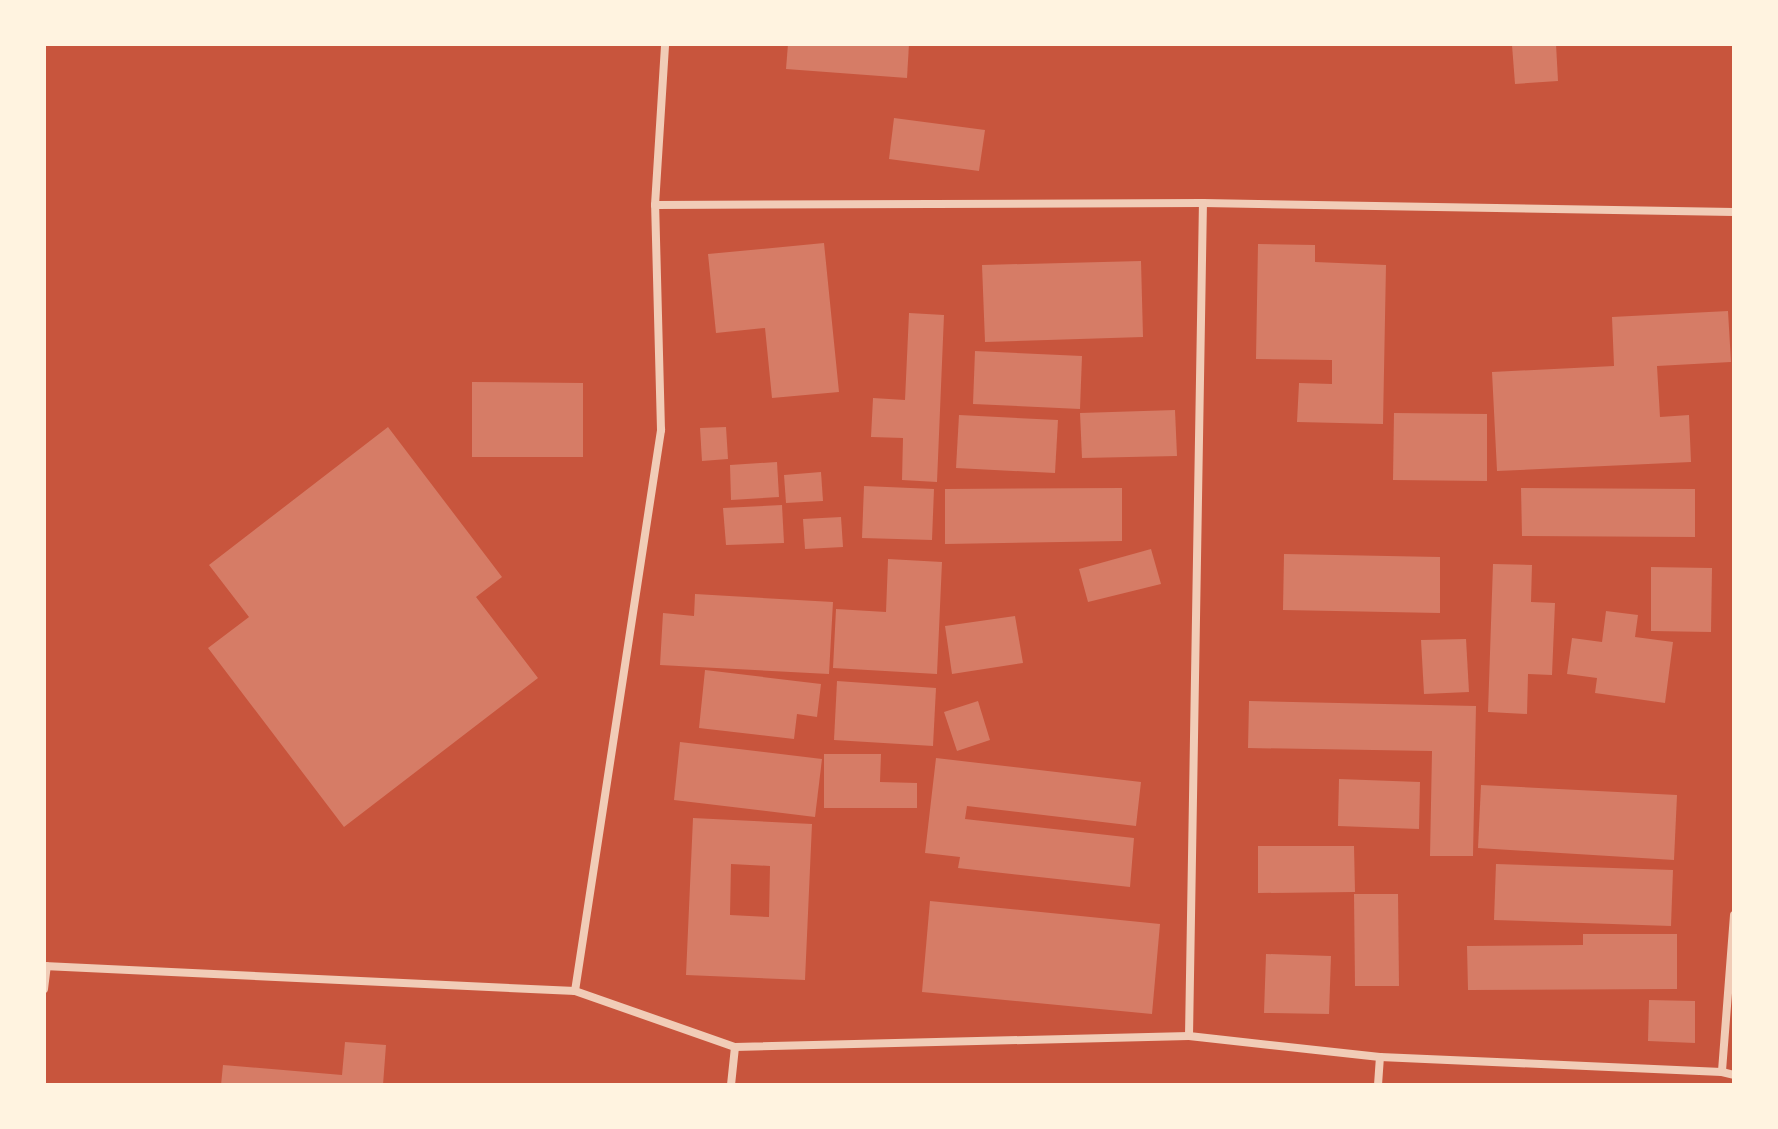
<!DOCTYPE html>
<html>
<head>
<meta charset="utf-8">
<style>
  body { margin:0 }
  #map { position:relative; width:1778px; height:1129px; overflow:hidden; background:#c8553d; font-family:Rubik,sans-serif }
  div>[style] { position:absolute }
  .building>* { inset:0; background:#d67c66 }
  .minor>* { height:8px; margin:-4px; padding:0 4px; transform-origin:4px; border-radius:4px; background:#f1ccb7 }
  span { translate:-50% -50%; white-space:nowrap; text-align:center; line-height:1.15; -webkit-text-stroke:7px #fff3e0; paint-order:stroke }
  .frame { position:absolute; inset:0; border:46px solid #fff3e0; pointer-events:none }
</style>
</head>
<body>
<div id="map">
  <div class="building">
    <div style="clip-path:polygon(788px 44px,909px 44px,907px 78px,786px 69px)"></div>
    <div style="clip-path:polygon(1556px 44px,1558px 81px,1515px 84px,1512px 45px)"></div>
    <div style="clip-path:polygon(894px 118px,985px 130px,979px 171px,889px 159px)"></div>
    <div style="clip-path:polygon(824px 243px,839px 392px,772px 398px,765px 328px,716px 333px,708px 254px)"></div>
    <div style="clip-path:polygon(1258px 244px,1315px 245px,1315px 262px,1386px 265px,1383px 424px,1297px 422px,1299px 383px,1332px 384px,1332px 360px,1256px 359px)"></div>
    <div style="clip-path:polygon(1141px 261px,1143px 337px,985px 342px,982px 265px)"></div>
    <div style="clip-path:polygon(1728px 311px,1731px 362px,1657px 366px,1660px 417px,1689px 415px,1691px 462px,1497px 471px,1492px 372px,1614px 366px,1612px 317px)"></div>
    <div style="clip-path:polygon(909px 313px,944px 315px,937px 482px,902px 480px,903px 438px,871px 437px,873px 398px,905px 400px)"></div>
    <div style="clip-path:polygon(975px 351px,1082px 356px,1080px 409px,973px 404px)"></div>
    <div style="clip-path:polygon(472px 382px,583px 383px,583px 457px,472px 457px)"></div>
    <div style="clip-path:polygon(1175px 410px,1177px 456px,1082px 458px,1080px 413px)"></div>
    <div style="clip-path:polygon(1394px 413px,1487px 414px,1487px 481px,1393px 480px)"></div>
    <div style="clip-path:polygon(959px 415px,1058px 420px,1055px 473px,956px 468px)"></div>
    <div style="clip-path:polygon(388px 427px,502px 577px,476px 597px,538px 678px,344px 827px,208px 648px,249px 617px,209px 565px)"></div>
    <div style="clip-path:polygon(726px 427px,728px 459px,702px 461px,700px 428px)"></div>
    <div style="clip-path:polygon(777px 462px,779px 497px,731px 500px,730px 465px)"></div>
    <div style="clip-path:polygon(821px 472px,823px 501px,786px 503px,784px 475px)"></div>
    <div style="clip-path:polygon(864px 486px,934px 489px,932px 540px,862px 538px)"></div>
    <div style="clip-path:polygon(1122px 488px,1122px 541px,945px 544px,945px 489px)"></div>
    <div style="clip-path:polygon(1521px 488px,1695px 489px,1695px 537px,1522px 536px)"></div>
    <div style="clip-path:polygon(782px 505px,784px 543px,726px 545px,723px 508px)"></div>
    <div style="clip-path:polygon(841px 517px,843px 547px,805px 549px,803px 519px)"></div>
    <div style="clip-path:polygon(1151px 549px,1161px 584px,1088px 602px,1079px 569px)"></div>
    <div style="clip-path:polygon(1284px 554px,1440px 557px,1440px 613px,1283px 610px)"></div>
    <div style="clip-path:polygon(888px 559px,942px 562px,937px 674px,833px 668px,836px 609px,886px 612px)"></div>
    <div style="clip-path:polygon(1493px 564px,1532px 565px,1531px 602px,1555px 603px,1552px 675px,1528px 674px,1527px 714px,1488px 712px)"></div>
    <div style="clip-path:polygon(1651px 567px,1712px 568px,1711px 632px,1651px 631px)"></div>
    <div style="clip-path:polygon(695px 594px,833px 602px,829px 674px,660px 665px,663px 613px,694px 616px)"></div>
    <div style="clip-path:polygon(1606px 611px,1638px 615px,1635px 637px,1673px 642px,1665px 703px,1595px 693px,1597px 678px,1567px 674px,1572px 638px,1602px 642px)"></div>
    <div style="clip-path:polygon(1015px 616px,1023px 663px,952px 674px,945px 626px)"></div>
    <div style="clip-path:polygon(1466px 639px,1469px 692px,1424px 694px,1421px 640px)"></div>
    <div style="clip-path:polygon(705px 670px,821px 684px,817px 717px,797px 714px,794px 739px,699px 728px)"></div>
    <div style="clip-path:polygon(837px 681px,936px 688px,933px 746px,834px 740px)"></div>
    <div style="clip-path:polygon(978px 701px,990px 740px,957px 751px,944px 712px)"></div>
    <div style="clip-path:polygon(1249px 701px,1476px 706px,1473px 856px,1430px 856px,1432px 751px,1248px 748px)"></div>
    <div style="clip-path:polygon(680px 742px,822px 759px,815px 817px,674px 800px)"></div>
    <div style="clip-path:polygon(824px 754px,881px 754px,880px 782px,917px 783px,917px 808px,824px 808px)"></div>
    <div style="clip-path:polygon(936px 758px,1141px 782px,1136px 826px,967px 806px,965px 819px,1134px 838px,1130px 887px,958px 868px,960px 857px,925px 853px)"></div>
    <div style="clip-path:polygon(1339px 779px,1420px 782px,1419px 829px,1338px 826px)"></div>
    <div style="clip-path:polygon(1481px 785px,1677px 795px,1674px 860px,1478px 848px)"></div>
    <div style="clip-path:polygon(evenodd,693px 818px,812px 824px,805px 980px,686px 975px,693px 818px,731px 864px,770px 866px,769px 917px,730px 915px,731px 864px)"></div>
    <div style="clip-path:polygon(1258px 846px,1354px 846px,1355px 892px,1258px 893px)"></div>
    <div style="clip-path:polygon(1496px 864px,1673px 870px,1671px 926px,1494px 920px)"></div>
    <div style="clip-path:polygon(1354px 894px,1398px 894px,1399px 986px,1355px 986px)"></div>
    <div style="clip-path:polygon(930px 901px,1160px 924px,1152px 1014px,922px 992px)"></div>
    <div style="clip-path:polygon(1583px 934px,1677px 934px,1677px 989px,1468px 990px,1467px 946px,1583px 945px)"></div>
    <div style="clip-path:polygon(1266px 954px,1331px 956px,1329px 1014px,1264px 1013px)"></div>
    <div style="clip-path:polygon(1649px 1000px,1695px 1001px,1695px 1043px,1648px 1041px)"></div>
    <div style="clip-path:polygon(345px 1042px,386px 1045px,383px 1085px,221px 1085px,223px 1065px,342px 1075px)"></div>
  </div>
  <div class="minor">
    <div style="left:655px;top:205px;width:161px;rotate:-86.4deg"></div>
    <div style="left:1734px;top:915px;width:157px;rotate:94.4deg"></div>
    <div style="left:1722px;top:1072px;width:12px;rotate:14deg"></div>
    <div style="left:44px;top:966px;width:532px;rotate:2.7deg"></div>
    <div style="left:575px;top:991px;width:170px;rotate:19.3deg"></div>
    <div style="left:735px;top:1047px;width:38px;rotate:96deg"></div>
    <div style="left:44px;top:989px;width:23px;rotate:-83deg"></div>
    <div style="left:575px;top:991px;width:568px;rotate:-81.28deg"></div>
    <div style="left:661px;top:430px;width:225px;rotate:-91.5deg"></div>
    <div style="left:655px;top:205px;width:548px;rotate:-0.21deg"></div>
    <div style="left:1203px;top:203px;width:531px;rotate:0.97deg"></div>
    <div style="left:1189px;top:1036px;width:833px;rotate:-89.04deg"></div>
    <div style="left:735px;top:1047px;width:454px;rotate:-1.4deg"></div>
    <div style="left:1189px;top:1036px;width:192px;rotate:6.3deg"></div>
    <div style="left:1380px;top:1057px;width:342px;rotate:2.5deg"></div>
    <div style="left:1378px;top:1085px;width:28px;rotate:-86deg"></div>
  </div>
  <div class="frame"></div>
</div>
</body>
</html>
